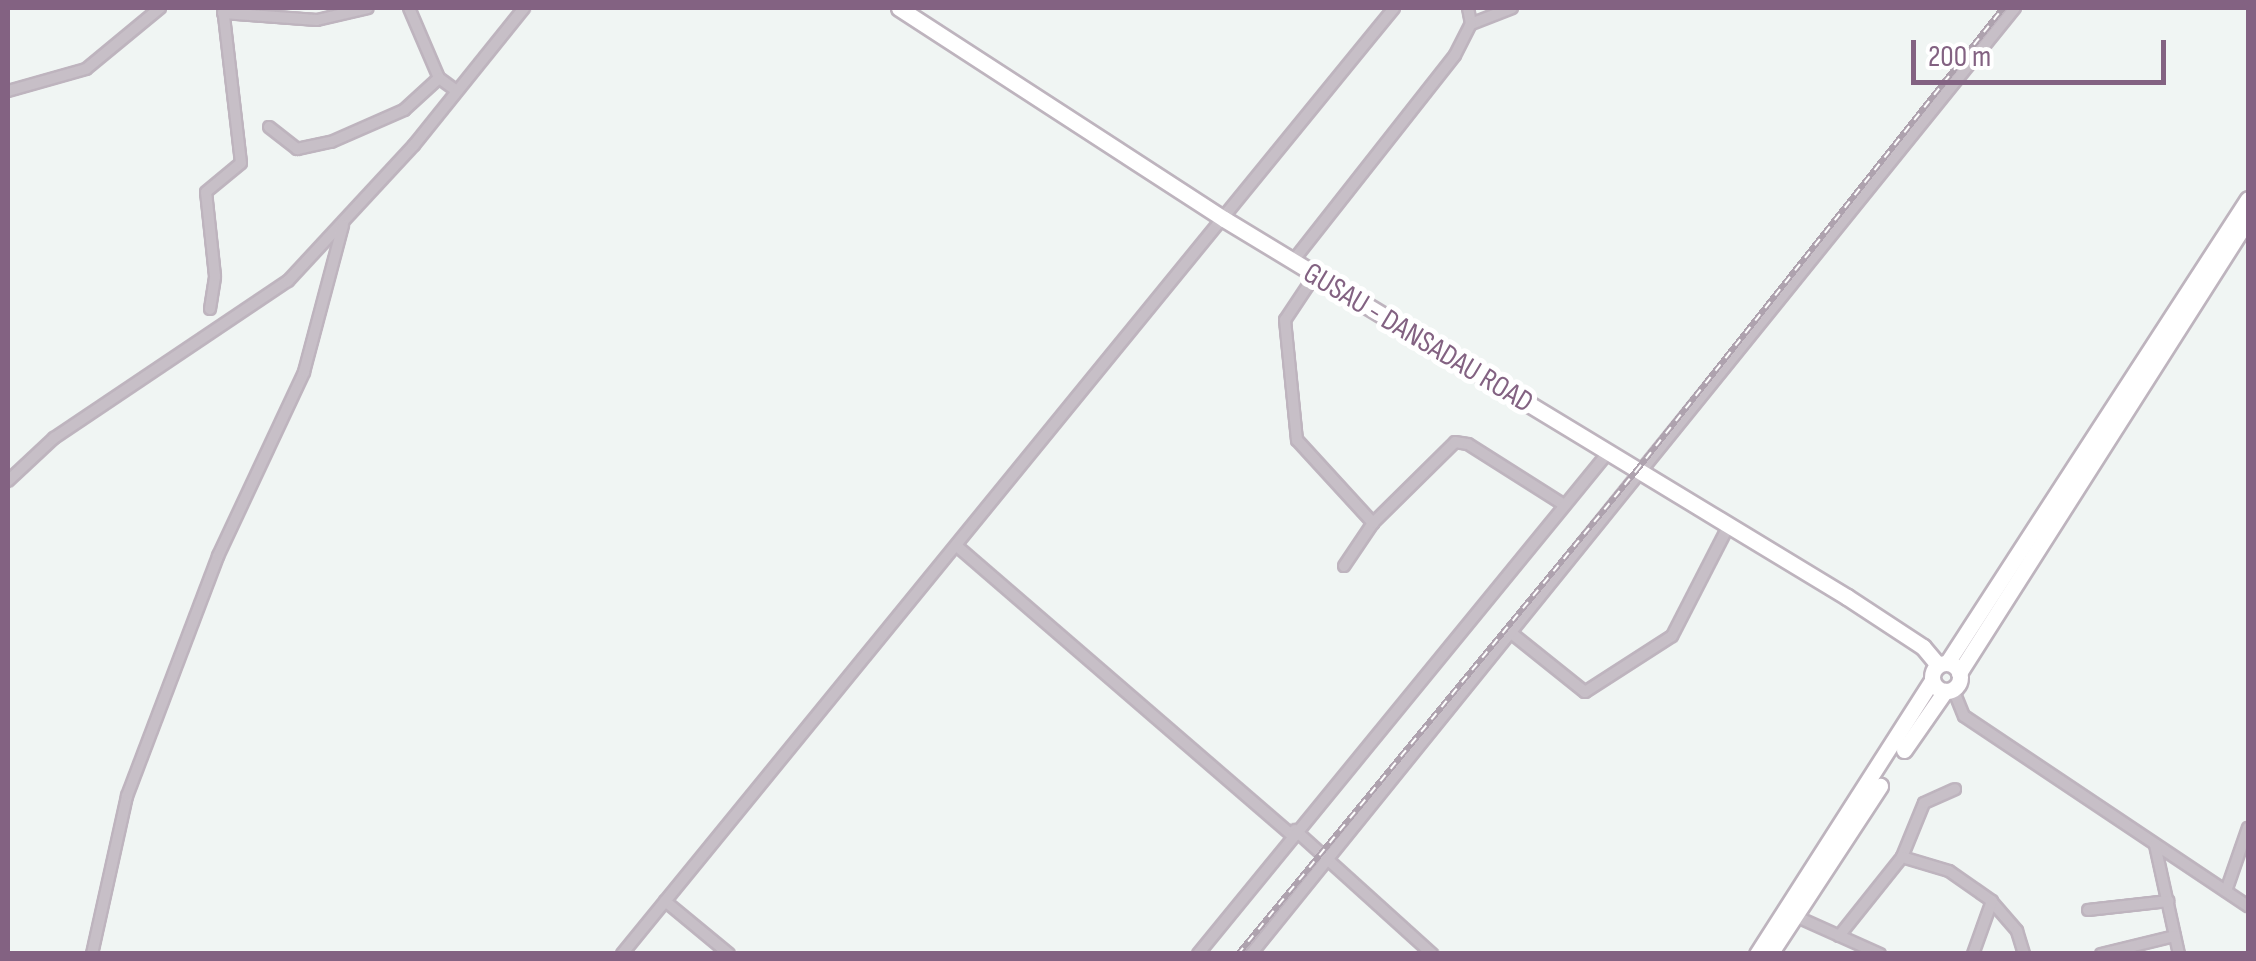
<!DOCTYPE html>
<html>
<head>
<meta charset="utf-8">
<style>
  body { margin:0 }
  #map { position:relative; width:2256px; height:961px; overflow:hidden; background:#f0f5f3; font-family:"Sofia Sans Condensed",sans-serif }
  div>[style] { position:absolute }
  .roads { filter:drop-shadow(2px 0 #beb4be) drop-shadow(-2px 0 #beb4be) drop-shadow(0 2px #beb4be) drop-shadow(0 -2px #beb4be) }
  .minor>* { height:10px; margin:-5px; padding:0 5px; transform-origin:5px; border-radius:5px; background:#c7bfc7 }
  .secondary>* { height:15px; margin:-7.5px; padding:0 7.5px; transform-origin:7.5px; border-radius:7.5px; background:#fff }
  .primary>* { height:15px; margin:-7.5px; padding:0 7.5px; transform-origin:7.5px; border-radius:7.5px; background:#fff }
  .primary>.ring { margin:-7.5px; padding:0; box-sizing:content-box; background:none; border:15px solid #fff; border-radius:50% }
  .rail>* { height:6px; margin-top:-3px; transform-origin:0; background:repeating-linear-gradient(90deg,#fff 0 8px,#aea2ae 0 16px); box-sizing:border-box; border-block:2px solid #aea2ae }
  span { translate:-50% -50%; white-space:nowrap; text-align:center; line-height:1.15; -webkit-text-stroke:10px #fff; paint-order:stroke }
  .street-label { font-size:30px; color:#836282 }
  .frame { position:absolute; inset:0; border:10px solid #836282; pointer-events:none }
  .scale { position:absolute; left:1911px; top:40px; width:255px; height:45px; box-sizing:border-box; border:5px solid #836282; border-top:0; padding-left:12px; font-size:30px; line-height:35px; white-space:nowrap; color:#836282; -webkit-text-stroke:8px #fff; paint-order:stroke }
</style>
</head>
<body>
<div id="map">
  <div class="roads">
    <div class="minor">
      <div style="left:409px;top:8px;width:76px;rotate:66.8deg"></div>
      <div style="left:439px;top:78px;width:22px;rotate:36deg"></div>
      <div style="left:1468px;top:8px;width:16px;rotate:79deg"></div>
      <div style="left:1471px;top:24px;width:44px;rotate:-21.3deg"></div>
      <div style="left:223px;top:13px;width:94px;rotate:4.3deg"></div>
      <div style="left:317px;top:20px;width:52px;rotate:-13.2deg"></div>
      <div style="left:8px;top:91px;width:81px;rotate:-15.8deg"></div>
      <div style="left:86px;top:69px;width:96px;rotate:-39.5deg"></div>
      <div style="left:269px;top:127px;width:36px;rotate:38deg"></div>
      <div style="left:297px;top:149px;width:35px;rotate:-12deg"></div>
      <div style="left:331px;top:142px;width:80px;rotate:-23.7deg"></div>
      <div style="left:404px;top:110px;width:47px;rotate:-42.4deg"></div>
      <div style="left:1293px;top:261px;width:262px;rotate:-51.8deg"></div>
      <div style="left:1455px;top:55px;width:35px;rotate:-63deg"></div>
      <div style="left:1315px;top:275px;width:54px;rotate:123.7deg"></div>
      <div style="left:1285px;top:320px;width:121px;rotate:84.3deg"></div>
      <div style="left:1297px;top:440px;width:113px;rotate:47.5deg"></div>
      <div style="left:210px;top:309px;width:33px;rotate:-81deg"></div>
      <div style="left:215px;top:276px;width:84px;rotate:-96.1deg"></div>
      <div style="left:206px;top:192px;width:45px;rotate:-39.6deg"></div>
      <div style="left:241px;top:163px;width:156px;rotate:-96.6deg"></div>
      <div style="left:8px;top:481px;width:63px;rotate:-43.1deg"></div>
      <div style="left:54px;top:438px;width:282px;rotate:-33.9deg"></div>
      <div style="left:288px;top:281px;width:185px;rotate:-47.2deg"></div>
      <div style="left:414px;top:145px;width:176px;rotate:-51.2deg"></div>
      <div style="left:958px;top:547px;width:440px;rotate:40.8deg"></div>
      <div style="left:1344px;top:566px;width:52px;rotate:-56deg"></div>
      <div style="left:1373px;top:523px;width:115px;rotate:-44.6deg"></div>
      <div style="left:1455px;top:442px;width:13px;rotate:9deg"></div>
      <div style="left:1468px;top:444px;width:114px;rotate:32.4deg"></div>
      <div style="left:1510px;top:632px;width:96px;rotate:38.7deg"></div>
      <div style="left:1585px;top:692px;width:103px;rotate:-32.8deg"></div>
      <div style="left:1672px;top:636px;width:123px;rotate:-62.8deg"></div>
      <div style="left:1953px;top:689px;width:29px;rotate:68deg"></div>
      <div style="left:1964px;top:716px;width:342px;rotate:33.8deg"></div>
      <div style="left:1295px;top:830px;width:185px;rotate:42.1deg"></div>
      <div style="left:2155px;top:845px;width:112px;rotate:77.6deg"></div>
      <div style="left:1902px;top:857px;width:58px;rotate:-67.8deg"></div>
      <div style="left:1924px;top:803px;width:34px;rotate:-24deg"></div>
      <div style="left:2226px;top:891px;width:67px;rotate:-70.8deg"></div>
      <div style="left:665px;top:901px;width:83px;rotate:39.6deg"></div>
      <div style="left:1993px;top:903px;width:37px;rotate:49deg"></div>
      <div style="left:2017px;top:931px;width:24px;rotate:73deg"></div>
      <div style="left:2088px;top:910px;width:81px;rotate:-6.4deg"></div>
      <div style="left:1795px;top:916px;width:93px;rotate:24.1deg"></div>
      <div style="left:1839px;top:936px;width:101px;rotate:-51.4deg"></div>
      <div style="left:1902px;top:857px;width:49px;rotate:16.6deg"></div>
      <div style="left:1949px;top:871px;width:52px;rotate:34.9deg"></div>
      <div style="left:1992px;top:901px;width:56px;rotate:109.7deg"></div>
      <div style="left:92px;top:954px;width:162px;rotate:-77.5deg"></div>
      <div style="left:127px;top:796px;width:257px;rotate:-69.2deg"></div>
      <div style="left:218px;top:556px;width:203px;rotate:-64.9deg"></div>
      <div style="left:304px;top:372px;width:152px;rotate:-75.1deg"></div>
      <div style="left:622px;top:954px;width:1221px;rotate:-50.78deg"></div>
      <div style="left:1198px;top:954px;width:646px;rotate:-50.72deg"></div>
      <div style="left:1251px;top:954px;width:1216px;rotate:-51.08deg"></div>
      <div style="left:2101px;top:954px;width:76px;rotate:-13.7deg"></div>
    </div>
    <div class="secondary">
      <div style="left:1947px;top:663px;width:553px;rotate:-57.03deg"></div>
      <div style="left:1959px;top:673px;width:538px;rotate:-57.52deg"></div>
    </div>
    <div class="primary">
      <div style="left:899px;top:8px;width:387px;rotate:33deg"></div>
      <div style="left:1224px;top:219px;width:729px;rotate:31.25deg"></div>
      <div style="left:1847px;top:597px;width:91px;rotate:33.3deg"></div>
      <div style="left:1923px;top:647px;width:23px;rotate:50deg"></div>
      <div class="ring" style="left:1932px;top:663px;width:13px;height:13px"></div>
      <div style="left:1904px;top:750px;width:72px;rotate:-55.2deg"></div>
      <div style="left:1757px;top:954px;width:325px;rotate:-57.4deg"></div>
      <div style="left:1770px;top:954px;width:201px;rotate:-56.8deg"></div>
    </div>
  </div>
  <div class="rail">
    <div style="left:1238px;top:954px;width:626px;rotate:-50.51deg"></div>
    <div style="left:1636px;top:471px;width:591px;rotate:-51.6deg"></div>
  </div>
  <div class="street-label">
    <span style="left:1418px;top:338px;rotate:31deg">GUSAU - DANSADAU ROAD</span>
  </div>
  <div class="frame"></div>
  <div class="scale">200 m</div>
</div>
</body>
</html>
